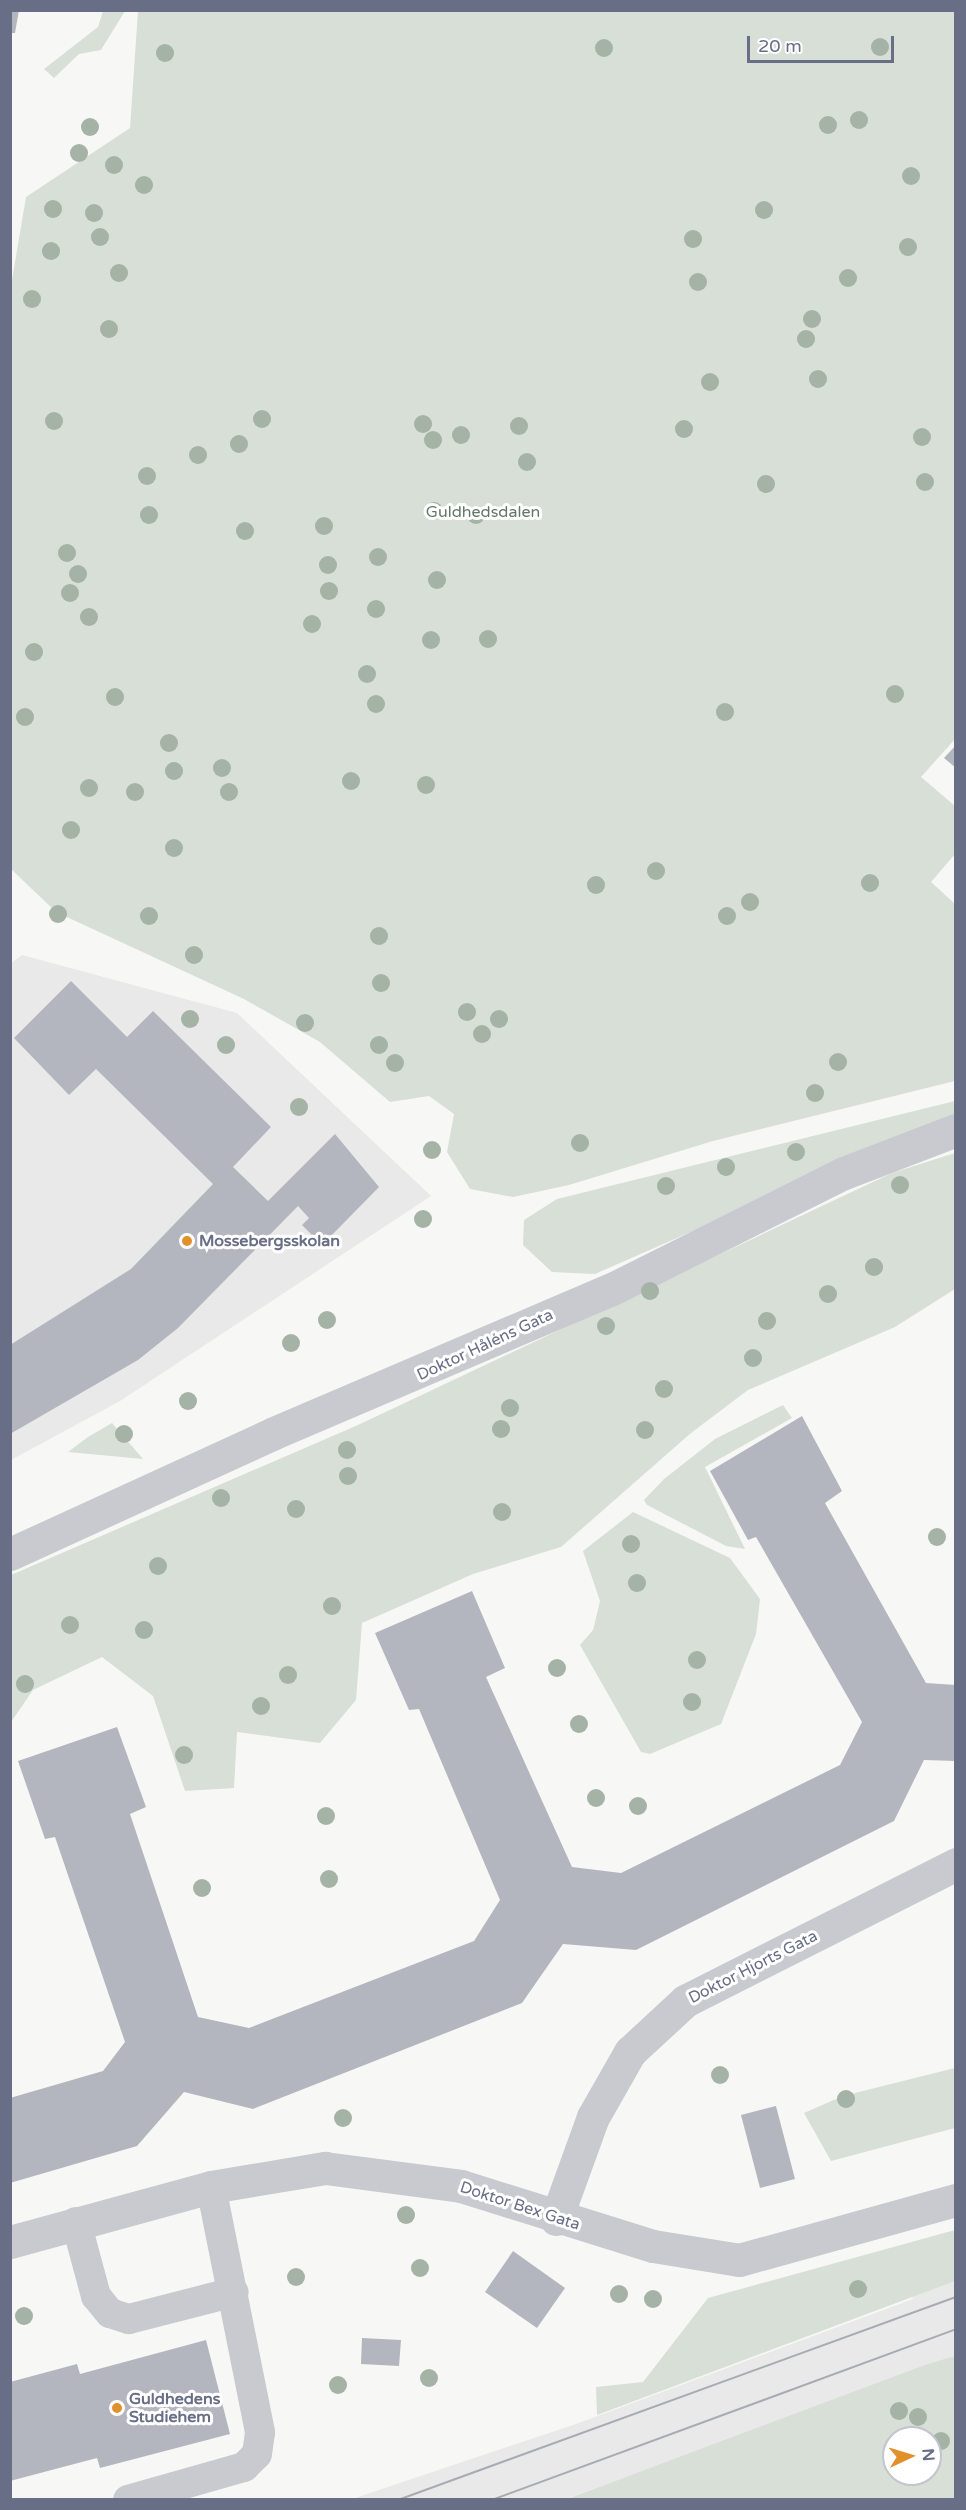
<!DOCTYPE html>
<html>
<head>
<meta charset="utf-8">
<style>
  body { margin:0 }
  #map { position:relative; width:966px; height:2510px; overflow:hidden; background:#f7f8f5; font-family:"Varela Round",sans-serif }
  div>[style] { position:absolute }
  .built>* { inset:0; background:#e8e9e8 }
  .green>* { inset:0; background:#d7dfd6 }
  .building>* { inset:0; background:#b3b6be }
  .service>* { height:30px; margin:-15px; padding:0 15px; transform-origin:15px; border-radius:15px; background:#c9cacf }
  .minor>* { height:33px; margin:-16.5px; padding:0 16.5px; transform-origin:16.5px; border-radius:16.5px; background:#c9cacf }
  .tram>* { height:1.5px; margin:-0.75px; padding:0 0.75px; transform-origin:0.75px; border-radius:0.75px; background:#a8abb3 }
  .trees>* { width:18px; height:18px; margin:-9px; border-radius:50%; background:#a5b2a6 }
  .dots>* { width:16px; height:16px; translate:-50% -50%; box-sizing:border-box; border:3px solid #fff; border-radius:50% }
  span { translate:-50% -50%; white-space:nowrap; text-align:center; line-height:1.15; -webkit-text-stroke:6px #fff; paint-order:stroke }
  .park-label { font-size:16px; color:#627865 }
  .poi-label { font-size:16px; color:#676e86; font-weight:700 }
  .left { translate:0 -50%; text-align:left }
  .street-label { font-size:16px; color:#676e86 }
  .frame { position:absolute; inset:0; border:12px solid #676e86; pointer-events:none }
  .north { position:absolute; left:882px; top:2426px; width:60px; height:60px; box-sizing:border-box; background:#fff; border:2px solid #c2c5cf; border-radius:50%; rotate:86deg; font-size:16px; font-weight:700; line-height:24px; text-align:center; color:#676e86 }
  .north::after { content:''; display:block; margin:auto; width:21px; height:27px; background:#e2902b; clip-path:polygon(50% 0,100% 100%,50% 72%,0 100%) }
  .scale { position:absolute; left:747px; top:36px; width:147px; height:27px; box-sizing:border-box; border:3px solid #676e86; border-top:0; padding-left:8px; font-size:18px; line-height:21px; white-space:nowrap; color:#676e86; -webkit-text-stroke:4px #fff; paint-order:stroke }
</style>
</head>
<body>
<div id="map">
  <div class="built">
    <div style="clip-path:polygon(22px 955px,237px 1013px,431px 1196px,120px 1401px,11px 1460px,10px 964px)"></div>
    <div style="clip-path:polygon(955px 2230px,955px 2356px,566px 2499px,349px 2500px,576px 2424px,913px 2299px,898px 2247px)"></div>
  </div>
  <div class="green">
    <div style="clip-path:polygon(103px 11px,125px 11px,101px 50px,79px 54px,54px 78px,44px 69px,98px 27px)"></div>
    <div style="clip-path:polygon(138px 11px,955px 11px,956px 738px,921px 777px,955px 806px,955px 854px,931px 882px,955px 904px,955px 1081px,713px 1141px,569px 1185px,513px 1197px,470px 1189px,447px 1152px,454px 1114px,429px 1096px,390px 1102px,320px 1042px,244px 999px,56px 912px,11px 869px,11px 286px,26px 197px,130px 128px)"></div>
    <div style="clip-path:polygon(955px 1101px,955px 1116px,595px 1274px,552px 1272px,523px 1245px,524px 1220px,557px 1199px)"></div>
    <div style="clip-path:polygon(955px 1153px,955px 1289px,895px 1327px,748px 1390px,691px 1433px,561px 1547px,473px 1574px,362px 1623px,356px 1700px,320px 1743px,237px 1732px,234px 1788px,185px 1791px,153px 1696px,102px 1657px,33px 1690px,11px 1722px,11px 1575px,358px 1425px,892px 1173px)"></div>
    <div style="clip-path:polygon(783px 1405px,792px 1418px,705px 1467px,745px 1549px,726px 1546px,647px 1505px,644px 1500px,664px 1479px,715px 1439px)"></div>
    <div style="clip-path:polygon(112px 1423px,143px 1459px,68px 1452px,88px 1437px)"></div>
    <div style="clip-path:polygon(633px 1512px,730px 1558px,760px 1599px,756px 1634px,721px 1724px,650px 1754px,641px 1752px,580px 1645px,593px 1630px,600px 1601px,583px 1551px)"></div>
    <div style="clip-path:polygon(955px 2068px,955px 2128px,831px 2161px,804px 2113px,843px 2096px)"></div>
    <div style="clip-path:polygon(955px 2230px,955px 2281px,597px 2415px,596px 2387px,643px 2382px,708px 2298px)"></div>
    <div style="clip-path:polygon(evenodd,955px 2356px,955px 2499px,567px 2499px,925px 2365px,955px 2356px,894px 2438px,930px 2438px,930px 2474px,894px 2474px,894px 2438px)"></div>
  </div>
  <div class="building">
    <div style="clip-path:polygon(10px 10px,19px 10px,15px 33px,10px 33px)"></div>
    <div style="clip-path:polygon(956px 745px,956px 768px,944px 758px)"></div>
    <div style="clip-path:polygon(71px 981px,127px 1037px,153px 1011px,271px 1127px,233px 1167px,268px 1201px,335px 1134px,379px 1187px,329px 1238px,325px 1234px,318px 1241px,302px 1225px,309px 1218px,298px 1206px,178px 1328px,138px 1360px,10px 1434px,10px 1345px,131px 1269px,213px 1184px,96px 1069px,69px 1095px,14px 1038px)"></div>
    <div style="clip-path:polygon(802px 1416px,842px 1491px,825px 1503px,926px 1683px,956px 1685px,956px 1761px,924px 1760px,894px 1821px,636px 1950px,563px 1944px,522px 2003px,253px 2109px,184px 2092px,137px 2146px,10px 2183px,10px 2098px,103px 2071px,125px 2042px,55px 1837px,45px 1839px,18px 1761px,117px 1727px,146px 1807px,130px 1814px,198px 2017px,249px 2028px,474px 1941px,500px 1900px,419px 1709px,409px 1710px,375px 1633px,472px 1591px,505px 1668px,486px 1677px,572px 1867px,621px 1873px,840px 1765px,862px 1722px,756px 1537px,748px 1540px,710px 1471px)"></div>
    <div style="clip-path:polygon(776px 2106px,795px 2179px,760px 2188px,741px 2115px)"></div>
    <div style="clip-path:polygon(513px 2251px,565px 2288px,537px 2328px,485px 2292px)"></div>
    <div style="clip-path:polygon(362px 2338px,401px 2340px,399px 2366px,361px 2364px)"></div>
    <div style="clip-path:polygon(206px 2340px,230px 2434px,100px 2468px,97px 2458px,10px 2481px,10px 2382px,77px 2364px,80px 2374px)"></div>
  </div>
  <div class="service">
    <div style="left:76px;top:2222px;width:77px;rotate:74.9deg"></div>
    <div style="left:96px;top:2296px;width:22px;rotate:51deg"></div>
    <div style="left:110px;top:2313px;width:20px;rotate:18deg"></div>
    <div style="left:129px;top:2319px;width:108px;rotate:-14.4deg"></div>
    <div style="left:128px;top:2500px;width:121px;rotate:-15.9deg"></div>
    <div style="left:244px;top:2467px;width:18px;rotate:-45deg"></div>
    <div style="left:257px;top:2454px;width:22px;rotate:-82deg"></div>
    <div style="left:260px;top:2432px;width:250px;rotate:-101.3deg"></div>
  </div>
  <div class="minor">
    <div style="left:10px;top:1554px;width:290px;rotate:-24.6deg"></div>
    <div style="left:274px;top:1433px;width:367px;rotate:-23.1deg"></div>
    <div style="left:612px;top:1289px;width:259px;rotate:-26.6deg"></div>
    <div style="left:844px;top:1173px;width:120px;rotate:-21deg"></div>
    <div style="left:556px;top:2219px;width:109px;rotate:-70.1deg"></div>
    <div style="left:593px;top:2117px;width:75px;rotate:-60.4deg"></div>
    <div style="left:630px;top:2052px;width:75px;rotate:-42.8deg"></div>
    <div style="left:685px;top:2001px;width:304px;rotate:-26.8deg"></div>
    <div style="left:10px;top:2242px;width:208px;rotate:-15.3deg"></div>
    <div style="left:211px;top:2187px;width:116px;rotate:-9.5deg"></div>
    <div style="left:325px;top:2168px;width:137px;rotate:7.5deg"></div>
    <div style="left:461px;top:2186px;width:201px;rotate:17.4deg"></div>
    <div style="left:653px;top:2246px;width:87px;rotate:9.2deg"></div>
    <div style="left:739px;top:2260px;width:225px;rotate:-15.5deg"></div>
  </div>
  <div class="tram">
    <div style="left:398px;top:2500px;width:594px;rotate:-19.99deg"></div>
    <div style="left:492px;top:2500px;width:495px;rotate:-20.2deg"></div>
  </div>
  <div class="trees">
    <div style="left:880px;top:47px"></div>
    <div style="left:604px;top:48px"></div>
    <div style="left:165px;top:53px"></div>
    <div style="left:859px;top:120px"></div>
    <div style="left:828px;top:125px"></div>
    <div style="left:90px;top:127px"></div>
    <div style="left:79px;top:153px"></div>
    <div style="left:114px;top:165px"></div>
    <div style="left:911px;top:176px"></div>
    <div style="left:144px;top:185px"></div>
    <div style="left:53px;top:209px"></div>
    <div style="left:764px;top:210px"></div>
    <div style="left:94px;top:213px"></div>
    <div style="left:100px;top:237px"></div>
    <div style="left:693px;top:239px"></div>
    <div style="left:908px;top:247px"></div>
    <div style="left:51px;top:251px"></div>
    <div style="left:119px;top:273px"></div>
    <div style="left:848px;top:278px"></div>
    <div style="left:698px;top:282px"></div>
    <div style="left:32px;top:299px"></div>
    <div style="left:812px;top:319px"></div>
    <div style="left:109px;top:329px"></div>
    <div style="left:806px;top:339px"></div>
    <div style="left:818px;top:379px"></div>
    <div style="left:710px;top:382px"></div>
    <div style="left:262px;top:419px"></div>
    <div style="left:54px;top:421px"></div>
    <div style="left:423px;top:424px"></div>
    <div style="left:519px;top:426px"></div>
    <div style="left:684px;top:429px"></div>
    <div style="left:461px;top:435px"></div>
    <div style="left:922px;top:437px"></div>
    <div style="left:433px;top:440px"></div>
    <div style="left:239px;top:444px"></div>
    <div style="left:198px;top:455px"></div>
    <div style="left:527px;top:462px"></div>
    <div style="left:147px;top:476px"></div>
    <div style="left:925px;top:482px"></div>
    <div style="left:766px;top:484px"></div>
    <div style="left:434px;top:511px"></div>
    <div style="left:149px;top:515px"></div>
    <div style="left:476px;top:515px"></div>
    <div style="left:324px;top:526px"></div>
    <div style="left:245px;top:531px"></div>
    <div style="left:67px;top:553px"></div>
    <div style="left:378px;top:557px"></div>
    <div style="left:328px;top:565px"></div>
    <div style="left:78px;top:574px"></div>
    <div style="left:437px;top:580px"></div>
    <div style="left:329px;top:591px"></div>
    <div style="left:70px;top:593px"></div>
    <div style="left:376px;top:609px"></div>
    <div style="left:89px;top:617px"></div>
    <div style="left:312px;top:624px"></div>
    <div style="left:488px;top:639px"></div>
    <div style="left:431px;top:640px"></div>
    <div style="left:34px;top:652px"></div>
    <div style="left:367px;top:674px"></div>
    <div style="left:895px;top:694px"></div>
    <div style="left:115px;top:697px"></div>
    <div style="left:376px;top:704px"></div>
    <div style="left:725px;top:712px"></div>
    <div style="left:25px;top:717px"></div>
    <div style="left:169px;top:743px"></div>
    <div style="left:222px;top:768px"></div>
    <div style="left:174px;top:771px"></div>
    <div style="left:351px;top:781px"></div>
    <div style="left:426px;top:785px"></div>
    <div style="left:89px;top:788px"></div>
    <div style="left:135px;top:792px"></div>
    <div style="left:229px;top:792px"></div>
    <div style="left:71px;top:830px"></div>
    <div style="left:174px;top:848px"></div>
    <div style="left:656px;top:871px"></div>
    <div style="left:870px;top:883px"></div>
    <div style="left:596px;top:885px"></div>
    <div style="left:750px;top:902px"></div>
    <div style="left:58px;top:914px"></div>
    <div style="left:149px;top:916px"></div>
    <div style="left:727px;top:916px"></div>
    <div style="left:379px;top:936px"></div>
    <div style="left:194px;top:955px"></div>
    <div style="left:381px;top:983px"></div>
    <div style="left:467px;top:1012px"></div>
    <div style="left:190px;top:1019px"></div>
    <div style="left:499px;top:1019px"></div>
    <div style="left:305px;top:1023px"></div>
    <div style="left:482px;top:1034px"></div>
    <div style="left:226px;top:1045px"></div>
    <div style="left:379px;top:1045px"></div>
    <div style="left:838px;top:1062px"></div>
    <div style="left:395px;top:1063px"></div>
    <div style="left:815px;top:1093px"></div>
    <div style="left:299px;top:1107px"></div>
    <div style="left:580px;top:1143px"></div>
    <div style="left:432px;top:1150px"></div>
    <div style="left:796px;top:1152px"></div>
    <div style="left:726px;top:1167px"></div>
    <div style="left:900px;top:1185px"></div>
    <div style="left:666px;top:1186px"></div>
    <div style="left:423px;top:1219px"></div>
    <div style="left:874px;top:1267px"></div>
    <div style="left:650px;top:1291px"></div>
    <div style="left:828px;top:1294px"></div>
    <div style="left:327px;top:1320px"></div>
    <div style="left:767px;top:1321px"></div>
    <div style="left:606px;top:1326px"></div>
    <div style="left:291px;top:1343px"></div>
    <div style="left:753px;top:1358px"></div>
    <div style="left:664px;top:1389px"></div>
    <div style="left:188px;top:1401px"></div>
    <div style="left:510px;top:1408px"></div>
    <div style="left:501px;top:1429px"></div>
    <div style="left:645px;top:1430px"></div>
    <div style="left:124px;top:1434px"></div>
    <div style="left:347px;top:1450px"></div>
    <div style="left:348px;top:1476px"></div>
    <div style="left:221px;top:1498px"></div>
    <div style="left:296px;top:1509px"></div>
    <div style="left:502px;top:1512px"></div>
    <div style="left:937px;top:1537px"></div>
    <div style="left:631px;top:1544px"></div>
    <div style="left:158px;top:1566px"></div>
    <div style="left:637px;top:1583px"></div>
    <div style="left:332px;top:1606px"></div>
    <div style="left:70px;top:1625px"></div>
    <div style="left:144px;top:1630px"></div>
    <div style="left:697px;top:1660px"></div>
    <div style="left:557px;top:1668px"></div>
    <div style="left:288px;top:1675px"></div>
    <div style="left:25px;top:1684px"></div>
    <div style="left:692px;top:1702px"></div>
    <div style="left:261px;top:1706px"></div>
    <div style="left:579px;top:1724px"></div>
    <div style="left:184px;top:1755px"></div>
    <div style="left:596px;top:1798px"></div>
    <div style="left:638px;top:1806px"></div>
    <div style="left:326px;top:1816px"></div>
    <div style="left:329px;top:1879px"></div>
    <div style="left:202px;top:1888px"></div>
    <div style="left:720px;top:2075px"></div>
    <div style="left:846px;top:2099px"></div>
    <div style="left:343px;top:2118px"></div>
    <div style="left:406px;top:2215px"></div>
    <div style="left:420px;top:2268px"></div>
    <div style="left:296px;top:2277px"></div>
    <div style="left:858px;top:2289px"></div>
    <div style="left:619px;top:2294px"></div>
    <div style="left:653px;top:2299px"></div>
    <div style="left:24px;top:2316px"></div>
    <div style="left:429px;top:2378px"></div>
    <div style="left:338px;top:2385px"></div>
    <div style="left:899px;top:2411px"></div>
    <div style="left:918px;top:2417px"></div>
    <div style="left:941px;top:2441px"></div>
  </div>
  <div class="dots">
    <div style="left:187px;top:1241px;background:#e2902b"></div>
    <div style="left:117px;top:2408px;background:#e2902b"></div>
  </div>
  <div class="park-label">
    <span style="left:483px;top:512px">Guldhedsdalen</span>
  </div>
  <div class="poi-label">
    <span class="left" style="left:199px;top:1241px">Mossebergsskolan</span>
    <span class="left" style="left:129px;top:2408px">Guldhedens<br>Studiehem</span>
  </div>
  <div class="street-label">
    <span style="left:485px;top:1345px;rotate:-25deg">Doktor Håléns Gata</span>
    <span style="left:753px;top:1967px;rotate:-27deg">Doktor Hjorts Gata</span>
    <span style="left:520px;top:2206px;rotate:18deg">Doktor Bex Gata</span>
  </div>
  <div class="frame"></div>
  <div class="north">N</div>
  <div class="scale">20 m</div>
</div>
</body>
</html>
